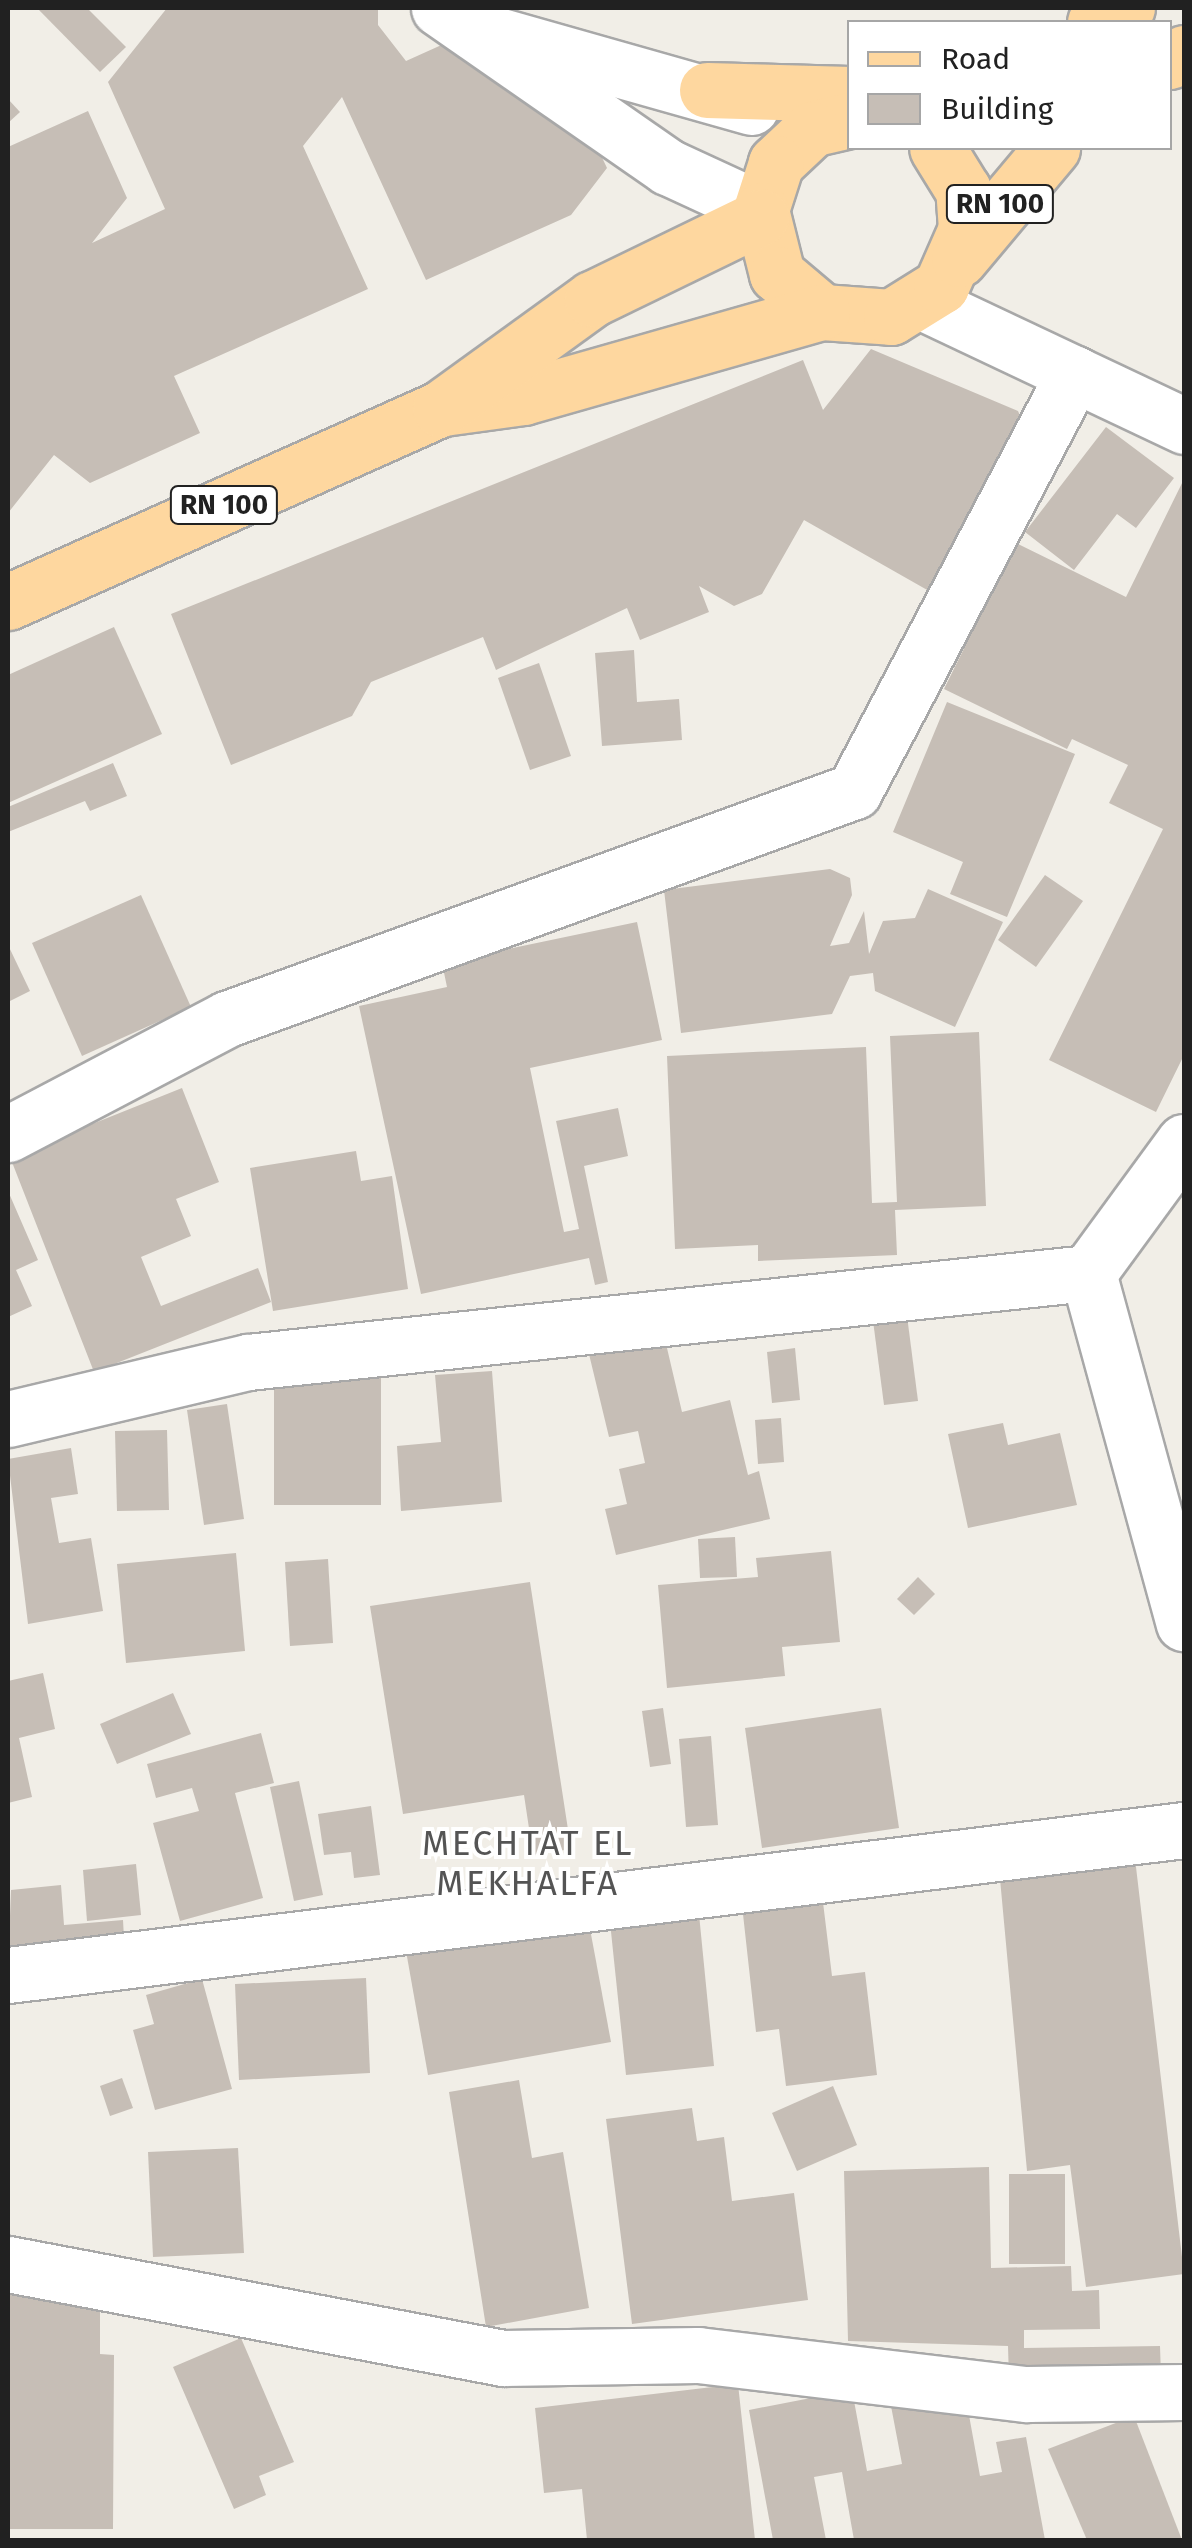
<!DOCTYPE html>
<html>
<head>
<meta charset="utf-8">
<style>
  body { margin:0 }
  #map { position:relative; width:1192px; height:2548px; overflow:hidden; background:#f1eee7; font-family:"Fira Sans",sans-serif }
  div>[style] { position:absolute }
  .building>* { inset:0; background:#c6beb6 }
  .roads { filter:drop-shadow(2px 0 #a8a8a8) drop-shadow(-2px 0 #a8a8a8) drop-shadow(0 2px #a8a8a8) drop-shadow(0 -2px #a8a8a8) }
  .minor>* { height:55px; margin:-27.5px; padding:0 27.5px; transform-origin:27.5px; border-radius:27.5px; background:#fff }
  .major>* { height:55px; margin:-27.5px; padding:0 27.5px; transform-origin:27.5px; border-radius:27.5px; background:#fed79f }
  span { translate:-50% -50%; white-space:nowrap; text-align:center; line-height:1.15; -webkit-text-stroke:8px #fff; paint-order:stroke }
  .shield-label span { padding:2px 8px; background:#fff; border:2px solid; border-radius:8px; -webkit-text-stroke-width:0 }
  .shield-label { font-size:28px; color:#212121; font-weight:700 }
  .quarter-label { font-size:35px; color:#545454; letter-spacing:2.5px }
  .frame { position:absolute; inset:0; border:10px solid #212121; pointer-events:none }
  .legend { position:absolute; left:847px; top:20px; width:325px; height:130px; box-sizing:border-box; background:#fff; border:2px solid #a6a6a6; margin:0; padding:12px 18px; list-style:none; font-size:30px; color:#212121 }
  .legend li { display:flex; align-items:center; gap:20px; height:50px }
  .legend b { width:50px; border:2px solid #a6a6a6 }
</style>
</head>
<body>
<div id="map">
  <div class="building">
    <div style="clip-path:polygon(37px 8px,87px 8px,126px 47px,100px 72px)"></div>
    <div style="clip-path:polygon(167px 8px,378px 8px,378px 25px,406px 61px,457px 38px,597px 147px,607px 168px,571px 215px,426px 280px,342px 97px,303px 146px,368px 289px,174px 376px,200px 433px,90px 483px,54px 455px,8px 513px,8px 147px,88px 111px,127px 198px,92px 243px,165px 209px,108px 82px)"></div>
    <div style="clip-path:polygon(8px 99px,20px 112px,8px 123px)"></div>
    <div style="clip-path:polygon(871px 349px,1018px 411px,1030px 439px,929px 591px,804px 520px,762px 594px,734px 606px,699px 586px,709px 612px,640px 640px,627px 608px,496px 670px,483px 637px,371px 682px,352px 716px,231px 765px,171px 614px,803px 360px,823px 410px)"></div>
    <div style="clip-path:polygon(1106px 427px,1174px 478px,1136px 528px,1117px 514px,1074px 570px,1025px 532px)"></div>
    <div style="clip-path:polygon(1184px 479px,1184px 1055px,1156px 1112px,1049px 1060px,1163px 829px,1109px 803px,1128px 765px,1072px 739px,1067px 749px,944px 689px,1016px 543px,1126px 597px)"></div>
    <div style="clip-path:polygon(114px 627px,162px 734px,8px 803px,8px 675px)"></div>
    <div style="clip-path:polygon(634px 650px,637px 702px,679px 699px,682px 740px,602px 746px,595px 653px)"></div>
    <div style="clip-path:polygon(539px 663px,571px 756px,530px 770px,498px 678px)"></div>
    <div style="clip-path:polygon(947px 702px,1075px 754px,1007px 917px,950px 894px,963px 862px,893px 832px)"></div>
    <div style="clip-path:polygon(113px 763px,127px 796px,90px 811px,85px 801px,8px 832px,8px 807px)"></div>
    <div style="clip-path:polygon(830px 869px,850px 878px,852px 895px,830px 946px,849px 943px,864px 911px,869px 954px,883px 921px,915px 918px,928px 889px,1003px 922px,955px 1027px,875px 991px,873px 973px,850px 976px,832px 1014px,681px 1033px,664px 890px)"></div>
    <div style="clip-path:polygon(1045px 875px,1083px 901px,1036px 967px,998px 940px)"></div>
    <div style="clip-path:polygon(141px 895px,191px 1007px,82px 1056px,32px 943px)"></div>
    <div style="clip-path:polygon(637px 922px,662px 1040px,530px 1068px,564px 1232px,579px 1229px,556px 1121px,618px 1108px,628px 1156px,584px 1166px,608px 1282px,595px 1285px,589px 1258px,421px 1294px,359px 1006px,447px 987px,442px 963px)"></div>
    <div style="clip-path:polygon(8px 945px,30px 991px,8px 1002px)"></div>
    <div style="clip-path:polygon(979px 1032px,986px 1206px,895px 1210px,897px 1255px,758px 1261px,758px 1245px,675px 1249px,667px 1056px,866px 1047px,872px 1203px,897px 1202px,890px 1036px)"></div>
    <div style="clip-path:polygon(182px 1088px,219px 1182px,176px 1199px,191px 1236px,141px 1257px,161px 1306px,258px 1268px,271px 1302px,94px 1372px,10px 1157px)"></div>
    <div style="clip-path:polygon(356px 1151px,361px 1181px,392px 1176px,408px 1289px,273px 1311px,250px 1168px)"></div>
    <div style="clip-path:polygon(8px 1191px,38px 1260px,16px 1270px,32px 1306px,8px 1317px)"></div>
    <div style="clip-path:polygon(906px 1308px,918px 1401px,884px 1405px,872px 1313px)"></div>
    <div style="clip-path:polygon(663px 1331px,682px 1412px,730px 1400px,748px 1475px,759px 1471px,770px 1519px,616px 1555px,605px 1509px,627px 1504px,619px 1469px,645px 1463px,638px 1431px,609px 1437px,588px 1350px)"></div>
    <div style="clip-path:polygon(795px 1348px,800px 1400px,772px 1403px,767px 1352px)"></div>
    <div style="clip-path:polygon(492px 1371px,502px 1502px,401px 1511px,397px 1446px,441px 1442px,435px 1375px)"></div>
    <div style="clip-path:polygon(381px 1375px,381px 1505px,274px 1505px,274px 1376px)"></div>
    <div style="clip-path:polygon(227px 1404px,244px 1519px,204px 1525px,187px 1410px)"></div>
    <div style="clip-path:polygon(781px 1418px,784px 1462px,758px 1464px,755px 1420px)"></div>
    <div style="clip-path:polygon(1003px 1423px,1008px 1445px,1060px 1433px,1077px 1505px,968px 1528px,948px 1434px)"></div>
    <div style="clip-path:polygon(167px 1430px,169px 1510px,117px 1511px,115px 1431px)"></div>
    <div style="clip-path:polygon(71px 1448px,78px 1494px,51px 1498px,59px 1543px,91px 1538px,103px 1611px,28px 1624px,8px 1459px)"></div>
    <div style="clip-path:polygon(735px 1537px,737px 1577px,700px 1578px,698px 1539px)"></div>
    <div style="clip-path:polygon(831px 1551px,840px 1642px,782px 1647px,785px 1676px,667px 1688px,658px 1585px,758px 1577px,756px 1558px)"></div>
    <div style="clip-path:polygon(236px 1553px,245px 1651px,126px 1663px,117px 1564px)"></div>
    <div style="clip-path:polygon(328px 1559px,333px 1643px,290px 1646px,285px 1562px)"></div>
    <div style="clip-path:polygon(918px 1577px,935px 1594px,914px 1615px,897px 1599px)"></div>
    <div style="clip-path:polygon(530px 1582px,571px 1849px,533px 1855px,524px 1795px,403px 1814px,370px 1606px)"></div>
    <div style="clip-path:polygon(43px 1673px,55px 1729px,19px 1738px,32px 1797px,8px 1803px,8px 1681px)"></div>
    <div style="clip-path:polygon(173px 1693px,191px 1734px,117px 1764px,100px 1724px)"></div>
    <div style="clip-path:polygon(663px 1708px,671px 1764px,650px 1767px,642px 1711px)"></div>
    <div style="clip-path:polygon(881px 1708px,899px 1828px,762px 1848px,745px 1728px)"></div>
    <div style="clip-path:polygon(261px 1733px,274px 1783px,235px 1793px,263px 1898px,180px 1921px,153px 1823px,199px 1811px,192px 1788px,156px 1798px,147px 1764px)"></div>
    <div style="clip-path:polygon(711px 1736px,718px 1825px,686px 1827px,679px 1739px)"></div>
    <div style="clip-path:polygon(299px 1781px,323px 1895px,294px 1901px,270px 1787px)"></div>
    <div style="clip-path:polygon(371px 1806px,380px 1875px,354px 1878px,351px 1852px,324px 1855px,318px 1814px)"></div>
    <div style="clip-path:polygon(1134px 1850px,1184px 2274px,1086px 2287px,1070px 2165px,1027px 2171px,999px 1868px)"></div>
    <div style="clip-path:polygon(136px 1864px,141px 1915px,87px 1921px,83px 1870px)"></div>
    <div style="clip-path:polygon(61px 1885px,64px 1925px,123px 1920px,125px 1956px,8px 1966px,11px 1890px)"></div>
    <div style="clip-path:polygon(821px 1886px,832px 1976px,865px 1972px,877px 2075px,786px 2086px,779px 2029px,756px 2032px,741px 1896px)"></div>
    <div style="clip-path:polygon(697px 1894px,714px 2066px,626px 2075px,608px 1903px)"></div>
    <div style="clip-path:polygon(588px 1918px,611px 2042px,428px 2075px,406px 1951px)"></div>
    <div style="clip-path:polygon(366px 1978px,370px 2073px,239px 2080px,235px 1984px)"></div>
    <div style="clip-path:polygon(202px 1979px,232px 2089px,155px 2110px,133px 2030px,154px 2024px,146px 1995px)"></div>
    <div style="clip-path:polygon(122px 2078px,133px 2108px,110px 2116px,100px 2086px)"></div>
    <div style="clip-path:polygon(519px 2080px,532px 2158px,563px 2152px,589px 2308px,486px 2327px,449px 2092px)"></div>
    <div style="clip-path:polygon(833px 2086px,857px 2145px,797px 2171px,772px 2113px)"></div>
    <div style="clip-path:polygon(692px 2108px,697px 2141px,724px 2137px,732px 2201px,794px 2193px,808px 2300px,632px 2324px,606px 2119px)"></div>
    <div style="clip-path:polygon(238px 2148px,244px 2253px,153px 2257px,148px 2152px)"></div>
    <div style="clip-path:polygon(989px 2167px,991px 2268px,1071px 2266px,1072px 2291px,1099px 2290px,1100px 2329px,1024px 2330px,1024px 2348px,1160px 2346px,1161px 2376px,1009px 2380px,1008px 2346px,848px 2341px,844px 2171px)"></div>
    <div style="clip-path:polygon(1009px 2174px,1065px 2174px,1065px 2264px,1009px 2264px)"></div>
    <div style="clip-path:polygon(8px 2291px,100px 2291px,100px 2354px,114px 2355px,113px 2529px,8px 2529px)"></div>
    <div style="clip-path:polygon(241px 2338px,294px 2462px,259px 2476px,266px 2495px,234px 2509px,173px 2367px)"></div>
    <div style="clip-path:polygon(738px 2384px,755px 2540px,587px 2540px,582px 2489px,544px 2493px,535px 2408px)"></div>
    <div style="clip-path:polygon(852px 2390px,867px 2471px,902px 2464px,891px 2406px,965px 2393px,980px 2476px,1002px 2472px,996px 2442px,1026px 2437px,1045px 2540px,854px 2540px,842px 2472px,814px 2477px,826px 2540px,773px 2540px,749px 2410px)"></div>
    <div style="clip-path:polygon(1134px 2416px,1182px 2540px,1087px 2540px,1048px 2449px)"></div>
  </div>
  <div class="roads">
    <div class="minor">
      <div style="left:439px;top:8px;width:279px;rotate:34.8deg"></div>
      <div style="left:668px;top:167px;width:102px;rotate:24.8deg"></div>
      <div style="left:497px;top:35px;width:264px;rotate:15.8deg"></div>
      <div style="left:922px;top:302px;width:290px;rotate:25.3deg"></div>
      <div style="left:8px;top:1134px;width:247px;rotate:-27.7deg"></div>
      <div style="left:227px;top:1019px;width:667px;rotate:-19.98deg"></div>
      <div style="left:854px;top:791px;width:472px;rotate:-62.2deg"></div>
      <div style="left:1184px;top:1142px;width:162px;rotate:126.2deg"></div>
      <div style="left:1088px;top:1273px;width:363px;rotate:74.7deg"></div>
      <div style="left:8px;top:1419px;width:247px;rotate:-13.4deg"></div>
      <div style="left:248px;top:1362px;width:845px;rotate:-6.05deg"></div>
      <div style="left:8px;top:1975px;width:1185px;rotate:-7.03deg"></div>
      <div style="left:8px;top:2264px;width:504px;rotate:10.75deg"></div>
      <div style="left:503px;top:2358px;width:195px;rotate:-0.9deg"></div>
      <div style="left:698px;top:2355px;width:331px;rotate:6.8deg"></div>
      <div style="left:1027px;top:2394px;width:157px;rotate:-0.7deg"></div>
    </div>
    <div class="major">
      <div style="left:1095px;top:22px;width:35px;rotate:-24deg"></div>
      <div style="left:1170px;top:61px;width:16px;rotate:-30deg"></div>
      <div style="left:707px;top:90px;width:143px;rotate:1.6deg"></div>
      <div style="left:850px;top:120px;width:39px;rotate:167deg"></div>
      <div style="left:812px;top:129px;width:50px;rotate:136.6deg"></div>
      <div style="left:776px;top:163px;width:49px;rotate:107.7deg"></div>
      <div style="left:761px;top:210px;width:66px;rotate:76deg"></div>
      <div style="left:777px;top:274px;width:59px;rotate:40.2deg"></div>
      <div style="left:822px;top:312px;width:69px;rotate:4.1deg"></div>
      <div style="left:891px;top:317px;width:59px;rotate:-31.8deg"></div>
      <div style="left:941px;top:286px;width:62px;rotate:-66.3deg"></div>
      <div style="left:966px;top:229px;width:39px;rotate:-94deg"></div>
      <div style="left:963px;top:190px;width:49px;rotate:-121.8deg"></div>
      <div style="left:959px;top:259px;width:145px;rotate:-50deg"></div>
      <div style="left:443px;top:408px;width:81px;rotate:-7.8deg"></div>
      <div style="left:523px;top:397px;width:311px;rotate:-15.9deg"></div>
      <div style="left:8px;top:602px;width:473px;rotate:-24.1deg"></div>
      <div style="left:440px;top:409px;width:188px;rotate:-35.9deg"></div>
      <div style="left:592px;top:299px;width:188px;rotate:-25.9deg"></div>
    </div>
  </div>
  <div class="shield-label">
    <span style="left:1000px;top:204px">RN 100</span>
    <span style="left:224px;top:505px">RN 100</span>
  </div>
  <div class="quarter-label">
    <span style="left:528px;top:1863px">MECHTAT EL<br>MEKHALFA</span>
  </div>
  <div class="frame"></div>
  <ul class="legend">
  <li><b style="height:12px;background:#fed79f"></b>Road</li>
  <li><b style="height:28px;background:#c6beb6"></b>Building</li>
  </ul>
</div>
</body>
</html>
